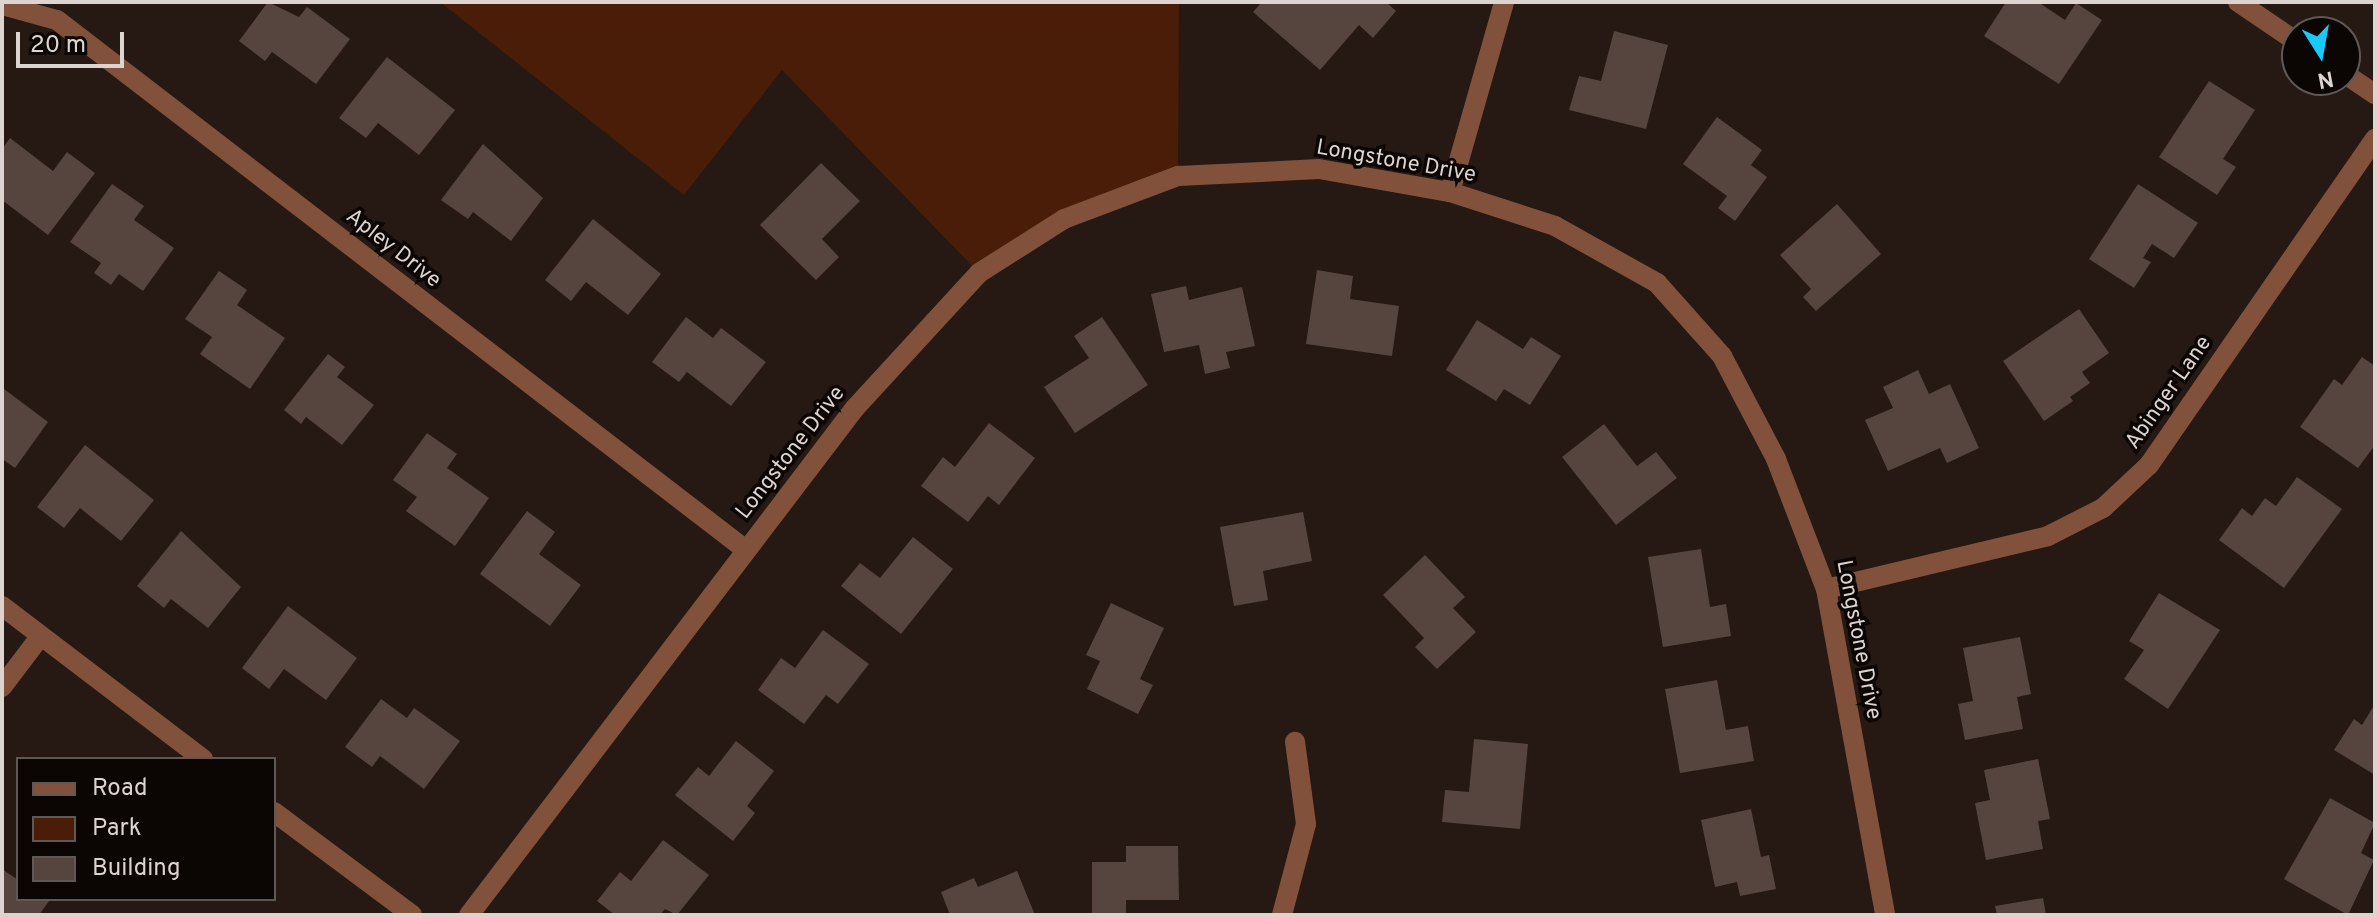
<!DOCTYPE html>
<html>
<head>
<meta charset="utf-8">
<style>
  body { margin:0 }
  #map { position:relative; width:2377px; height:917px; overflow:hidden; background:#261812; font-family:Overpass,sans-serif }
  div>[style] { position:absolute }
  .green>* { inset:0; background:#491d07 }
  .building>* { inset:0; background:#55453e }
  .minor>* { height:20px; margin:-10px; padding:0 10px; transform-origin:10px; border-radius:10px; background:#81513c }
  span { translate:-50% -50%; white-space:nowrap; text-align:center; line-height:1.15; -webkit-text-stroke:7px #0b0604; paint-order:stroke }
  .street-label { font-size:22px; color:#ddd3cf }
  .frame { position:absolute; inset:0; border:4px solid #ddd3cf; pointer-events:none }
  .legend { position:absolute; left:16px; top:757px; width:260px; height:144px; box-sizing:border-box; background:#0b0604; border:2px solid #5f5855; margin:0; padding:10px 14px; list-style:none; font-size:24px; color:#ddd3cf }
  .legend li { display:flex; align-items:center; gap:16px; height:40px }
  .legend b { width:40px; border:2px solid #5f5855 }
  .north { position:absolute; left:2281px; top:16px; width:80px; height:80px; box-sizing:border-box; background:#0b0604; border:2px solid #5f5855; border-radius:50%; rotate:169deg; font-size:22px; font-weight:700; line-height:32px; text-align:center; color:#ddd3cf }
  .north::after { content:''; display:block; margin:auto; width:28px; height:36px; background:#18cafc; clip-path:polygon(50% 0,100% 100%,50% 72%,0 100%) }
  .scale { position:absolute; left:16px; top:32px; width:108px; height:36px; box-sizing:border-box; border:4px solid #ddd3cf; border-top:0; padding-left:10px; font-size:24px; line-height:28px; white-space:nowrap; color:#ddd3cf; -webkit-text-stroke:6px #0b0604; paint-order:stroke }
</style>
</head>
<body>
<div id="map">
  <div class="green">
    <div style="clip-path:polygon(440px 2px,1179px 2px,1178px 176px,1132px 191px,979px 273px,782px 70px,684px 195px)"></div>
  </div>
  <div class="building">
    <div style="clip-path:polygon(268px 2px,299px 17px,307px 7px,350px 39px,316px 84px,272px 52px,265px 61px,239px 41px)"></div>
    <div style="clip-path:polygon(1262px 2px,1386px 2px,1396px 11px,1373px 38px,1359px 25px,1320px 70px,1253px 12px)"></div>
    <div style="clip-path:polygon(2006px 2px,2038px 2px,2065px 20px,2076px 3px,2102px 20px,2059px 84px,1984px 36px)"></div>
    <div style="clip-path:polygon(1614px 31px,1668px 45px,1646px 129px,1569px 110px,1579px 76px,1601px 81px)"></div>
    <div style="clip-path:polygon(387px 57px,455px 110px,419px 155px,378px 123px,366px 138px,339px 118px)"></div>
    <div style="clip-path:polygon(2209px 81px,2255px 110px,2223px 159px,2236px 167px,2217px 195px,2159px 157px)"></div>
    <div style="clip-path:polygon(1717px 117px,1762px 150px,1751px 165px,1767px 177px,1735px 221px,1718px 208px,1727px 196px,1683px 164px)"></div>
    <div style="clip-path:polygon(10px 138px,53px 171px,67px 152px,95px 173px,48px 235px,2px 200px,2px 149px)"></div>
    <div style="clip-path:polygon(483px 144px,543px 198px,511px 241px,473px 212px,468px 219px,441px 200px)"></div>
    <div style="clip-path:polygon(821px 163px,860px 201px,822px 239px,839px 257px,816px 280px,760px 225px)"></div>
    <div style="clip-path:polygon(112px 184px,144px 206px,134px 220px,174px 248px,143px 291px,119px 274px,111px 285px,94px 273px,101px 263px,70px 242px)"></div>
    <div style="clip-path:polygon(2138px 184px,2198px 223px,2174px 258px,2152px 244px,2143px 258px,2151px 262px,2134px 288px,2089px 259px)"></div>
    <div style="clip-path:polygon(1837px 204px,1881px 254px,1816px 311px,1803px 297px,1811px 289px,1780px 255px)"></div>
    <div style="clip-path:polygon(593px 219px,661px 274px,628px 315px,586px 282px,571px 301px,545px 280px)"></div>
    <div style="clip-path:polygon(1317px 270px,1353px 276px,1350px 299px,1399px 306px,1392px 356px,1306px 344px)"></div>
    <div style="clip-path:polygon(219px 271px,247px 290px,237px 305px,285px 338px,250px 389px,200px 354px,212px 337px,185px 319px)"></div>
    <div style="clip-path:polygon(1186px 286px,1189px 300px,1242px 287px,1255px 346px,1226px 352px,1230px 368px,1205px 374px,1199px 345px,1164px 352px,1151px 294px)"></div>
    <div style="clip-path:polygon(2079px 309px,2109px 353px,2082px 372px,2090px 383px,2070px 397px,2073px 401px,2044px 421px,2003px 361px)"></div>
    <div style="clip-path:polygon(686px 317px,713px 338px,721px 328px,766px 362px,731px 406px,687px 372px,679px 382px,652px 362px)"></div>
    <div style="clip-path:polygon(1102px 317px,1148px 385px,1075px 433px,1044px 387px,1089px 358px,1074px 336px)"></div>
    <div style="clip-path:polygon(1477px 320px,1523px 349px,1531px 337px,1561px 356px,1530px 405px,1504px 389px,1496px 401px,1446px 370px)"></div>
    <div style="clip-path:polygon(328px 354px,345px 367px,337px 377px,374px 405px,342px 445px,306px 417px,301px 424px,284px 410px)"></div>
    <div style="clip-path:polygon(2362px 357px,2375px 366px,2375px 445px,2358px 468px,2300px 427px,2334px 379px,2342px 385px)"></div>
    <div style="clip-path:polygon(1918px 370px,1929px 394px,1950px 384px,1979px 448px,1947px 463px,1940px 448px,1888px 471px,1865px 420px,1893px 408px,1883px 387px)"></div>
    <div style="clip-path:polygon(4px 389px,48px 422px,15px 468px,2px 459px)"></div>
    <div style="clip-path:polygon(989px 423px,1035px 458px,999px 505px,988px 496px,968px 522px,921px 486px,943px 457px,955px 467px)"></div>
    <div style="clip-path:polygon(1604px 424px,1637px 466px,1656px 452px,1677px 478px,1616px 525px,1562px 457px)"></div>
    <div style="clip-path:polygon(427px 433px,457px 454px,447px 468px,489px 498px,455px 546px,406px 511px,417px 497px,393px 480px)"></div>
    <div style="clip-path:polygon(85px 445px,154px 500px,121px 541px,80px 508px,64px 528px,37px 507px)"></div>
    <div style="clip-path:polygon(2297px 477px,2342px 509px,2284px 588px,2219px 540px,2242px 508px,2252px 516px,2265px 498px,2276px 506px)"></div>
    <div style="clip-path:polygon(527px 511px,555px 532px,539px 554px,581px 585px,550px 626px,480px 574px)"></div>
    <div style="clip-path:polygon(1303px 512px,1312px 561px,1263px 571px,1268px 600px,1234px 606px,1220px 527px)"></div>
    <div style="clip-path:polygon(181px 531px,241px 587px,208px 628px,171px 599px,164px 608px,137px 586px)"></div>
    <div style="clip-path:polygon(913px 537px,953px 569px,901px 634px,841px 586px,860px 563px,880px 578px)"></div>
    <div style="clip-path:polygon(1701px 549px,1710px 607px,1726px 604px,1731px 636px,1663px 647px,1648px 557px)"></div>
    <div style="clip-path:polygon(1425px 555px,1465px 597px,1453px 608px,1476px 632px,1437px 669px,1415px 647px,1424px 638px,1383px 595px)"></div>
    <div style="clip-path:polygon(2159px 593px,2220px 630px,2168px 709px,2124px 679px,2144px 650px,2129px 641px)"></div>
    <div style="clip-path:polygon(1111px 603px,1164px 628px,1140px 679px,1153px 685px,1138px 714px,1087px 689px,1100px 661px,1086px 655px)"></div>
    <div style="clip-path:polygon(288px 606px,357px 658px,326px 700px,284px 669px,269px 689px,242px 668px)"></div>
    <div style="clip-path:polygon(823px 630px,869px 664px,838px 704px,826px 695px,804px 724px,758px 690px,781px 658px,795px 668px)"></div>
    <div style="clip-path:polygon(2020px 637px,2031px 694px,2017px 697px,2023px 729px,1965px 740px,1958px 704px,1973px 701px,1963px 648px)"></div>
    <div style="clip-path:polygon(1717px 680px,1726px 730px,1748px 726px,1754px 761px,1680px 773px,1665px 689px)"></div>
    <div style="clip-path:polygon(381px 699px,407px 718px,414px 708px,460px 741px,424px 789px,380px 756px,372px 767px,345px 747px)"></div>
    <div style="clip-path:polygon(2375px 704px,2375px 775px,2334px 750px,2354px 719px,2362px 725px)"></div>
    <div style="clip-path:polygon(1474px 739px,1528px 744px,1520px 829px,1442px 822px,1445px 790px,1469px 792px)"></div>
    <div style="clip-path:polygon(736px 741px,774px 771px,747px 806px,755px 813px,733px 841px,675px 795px,698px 767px,709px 776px)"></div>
    <div style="clip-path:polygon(2038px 759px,2050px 819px,2038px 821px,2043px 849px,1986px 860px,1975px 803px,1990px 800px,1984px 770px)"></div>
    <div style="clip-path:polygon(2330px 798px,2375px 823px,2361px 853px,2374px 860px,2348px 915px,2284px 879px)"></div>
    <div style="clip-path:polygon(1751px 809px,1761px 857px,1769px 855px,1776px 889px,1740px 896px,1737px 882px,1715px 887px,1701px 820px)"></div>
    <div style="clip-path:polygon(663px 840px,709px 875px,677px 915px,665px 909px,660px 915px,615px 915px,597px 901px,620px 872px,631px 881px)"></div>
    <div style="clip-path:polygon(1126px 846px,1178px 846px,1179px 900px,1126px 900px,1126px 915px,1092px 915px,1092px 862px,1126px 862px)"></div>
    <div style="clip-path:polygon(2px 869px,18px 880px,18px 899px,49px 901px,39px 915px,2px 915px)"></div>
    <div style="clip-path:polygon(1017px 871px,1035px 915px,950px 915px,941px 892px,974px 878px,978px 887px)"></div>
    <div style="clip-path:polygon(2043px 898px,2046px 915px,1997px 915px,1995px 906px)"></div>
  </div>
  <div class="minor">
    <div style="left:2238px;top:2px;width:71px;rotate:34.1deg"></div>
    <div style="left:2px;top:5px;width:57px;rotate:15.3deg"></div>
    <div style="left:57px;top:20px;width:869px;rotate:37.57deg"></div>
    <div style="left:2345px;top:74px;width:36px;rotate:34deg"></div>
    <div style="left:1450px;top:192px;width:198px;rotate:-74.1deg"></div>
    <div style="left:1826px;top:589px;width:228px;rotate:-13.4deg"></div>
    <div style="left:2048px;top:536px;width:62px;rotate:-27deg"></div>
    <div style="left:2103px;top:508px;width:63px;rotate:-43.1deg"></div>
    <div style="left:2149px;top:465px;width:397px;rotate:-55.3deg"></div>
    <div style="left:2px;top:606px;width:253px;rotate:37.3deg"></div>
    <div style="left:2px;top:687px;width:63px;rotate:-52.8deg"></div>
    <div style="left:274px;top:812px;width:172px;rotate:36.7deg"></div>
    <div style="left:469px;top:915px;width:637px;rotate:-52.72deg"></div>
    <div style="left:855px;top:408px;width:183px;rotate:-47.4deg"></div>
    <div style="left:979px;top:273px;width:101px;rotate:-32.4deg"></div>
    <div style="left:1064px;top:219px;width:122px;rotate:-20.7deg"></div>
    <div style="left:1178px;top:176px;width:141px;rotate:-2.8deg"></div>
    <div style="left:1319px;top:169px;width:133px;rotate:10deg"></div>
    <div style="left:1450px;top:192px;width:110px;rotate:17.9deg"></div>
    <div style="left:1555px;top:226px;width:117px;rotate:29.2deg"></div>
    <div style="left:1657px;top:283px;width:98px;rotate:48.3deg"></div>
    <div style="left:1722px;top:356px;width:116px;rotate:62.3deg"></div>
    <div style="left:1776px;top:459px;width:139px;rotate:69deg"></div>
    <div style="left:1826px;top:589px;width:331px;rotate:79.7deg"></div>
    <div style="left:1282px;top:915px;width:94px;rotate:-75.2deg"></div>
    <div style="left:1306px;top:824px;width:83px;rotate:-97.6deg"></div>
  </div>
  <div class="street-label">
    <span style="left:1396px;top:162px;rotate:10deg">Longstone Drive</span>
    <span style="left:393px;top:249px;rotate:38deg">Apley Drive</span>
    <span style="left:2169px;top:393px;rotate:-55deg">Abinger Lane</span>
    <span style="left:791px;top:453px;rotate:-52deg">Longstone Drive</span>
    <span style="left:1858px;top:640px;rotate:79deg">Longstone Drive</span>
  </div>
  <div class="frame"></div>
  <ul class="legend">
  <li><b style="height:10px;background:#81513c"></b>Road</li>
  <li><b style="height:22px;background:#491d07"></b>Park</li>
  <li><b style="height:22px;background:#55453e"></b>Building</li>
  </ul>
  <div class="north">N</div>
  <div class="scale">20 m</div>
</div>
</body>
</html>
